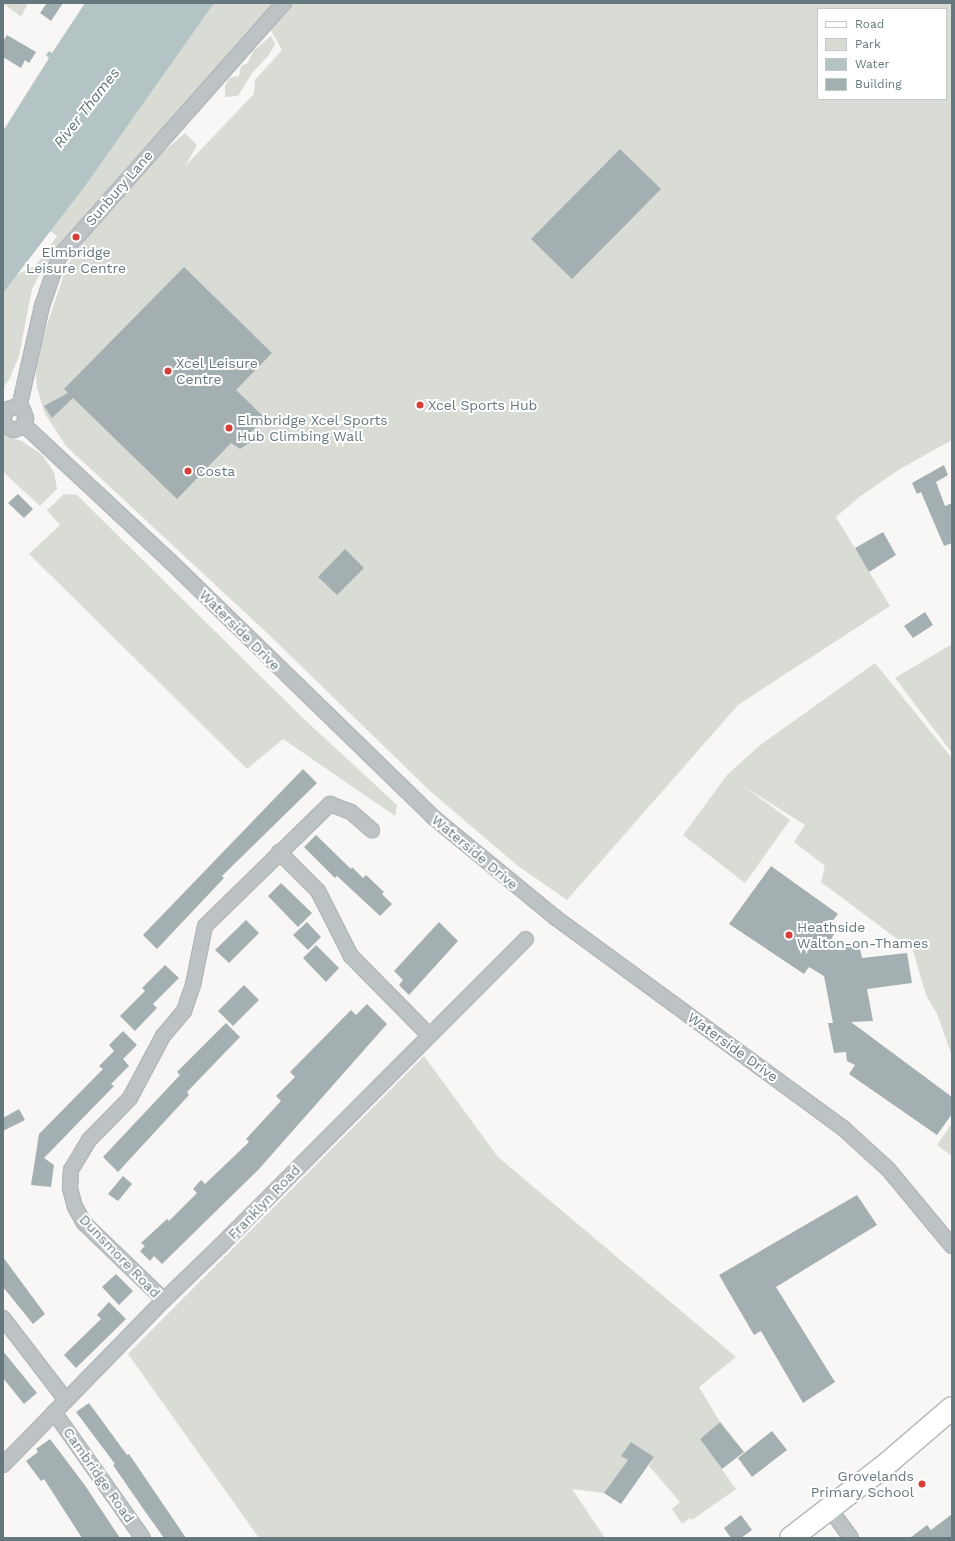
<!DOCTYPE html>
<html>
<head>
<meta charset="utf-8">
<style>
  body { margin:0 }
  #map { position:relative; width:955px; height:1541px; overflow:hidden; background:#f8f7f6; font-family:"Work Sans",sans-serif }
  div>[style] { position:absolute }
  .green>* { inset:0; background:#d9dcd5 }
  .water>* { inset:0; background:#b4c4c4 }
  .building>* { inset:0; background:#a4afb2 }
  .roads { filter:drop-shadow(1px 0 #b1b7ba) drop-shadow(-1px 0 #b1b7ba) drop-shadow(0 1px #b1b7ba) drop-shadow(0 -1px #b1b7ba) }
  .street>* { height:14px; margin:-7px; padding:0 7px; transform-origin:7px; border-radius:7px; background:#bdc3c5 }
  .primary>* { height:22px; margin:-11px; padding:0 11px; transform-origin:11px; border-radius:11px; background:#fff }
  .dots>* { width:11px; height:11px; translate:-50% -50%; box-sizing:border-box; border:2px solid #fff; border-radius:50% }
  span { translate:-50% -50%; white-space:nowrap; text-align:center; line-height:1.15; -webkit-text-stroke:4px #fff; paint-order:stroke }
  .street-label { font-size:14px; color:#65787e }
  .poi-label { font-size:14px; color:#65787e }
  .left { translate:0 -50%; text-align:left }
  .right { translate:-100% -50%; text-align:right }
  .water-label { font-size:15px; color:#607778; font-style:italic }
  .frame { position:absolute; inset:0; border:4px solid #65787e; pointer-events:none }
  .legend { position:absolute; left:817px; top:8px; width:130px; height:92px; box-sizing:border-box; background:#fff; border:1px solid #c1c9cb; margin:0; padding:5px 7px; list-style:none; font-size:12px; color:#65787e }
  .legend li { display:flex; align-items:center; gap:8px; height:20px }
  .legend b { width:20px; border:1px solid #c1c9cb }
</style>
</head>
<body>
<div id="map">
  <div class="green">
    <div style="clip-path:polygon(3px 3px,28px 3px,21px 17px)"></div>
    <div style="clip-path:polygon(214px 3px,281px 3px,254px 34px,246px 33px,45px 265px,32px 289px,19px 356px,10px 378px,3px 388px,3px 281px,35px 266px,57px 236px,42px 225px)"></div>
    <div style="clip-path:polygon(evenodd,294px 3px,952px 3px,952px 440px,900px 469px,858px 498px,836px 517px,890px 606px,738px 705px,567px 900px,518px 866px,430px 791px,266px 632px,66px 446px,45px 414px,37px 388px,35px 361px,67px 265px,108px 209px,142px 170px,185px 133px,197px 145px,186px 165px,254px 94px,255px 80px,282px 50px,269px 27px,294px 3px,818px 9px,946px 9px,946px 99px,818px 99px,818px 9px)"></div>
    <div style="clip-path:polygon(271px 36px,275px 44px,269px 55px,252px 73px,238px 96px,225px 97px,225px 86px,229px 78px,239px 76px,241px 66px,248px 63px,253px 51px)"></div>
    <div style="clip-path:polygon(3px 435px,22px 441px,42px 455px,54px 472px,57px 489px,40px 506px,3px 472px)"></div>
    <div style="clip-path:polygon(64px 494px,77px 495px,304px 719px,397px 805px,395px 816px,283px 739px,247px 769px,29px 554px,60px 525px,47px 510px)"></div>
    <div style="clip-path:polygon(952px 644px,952px 753px,895px 678px)"></div>
    <div style="clip-path:polygon(875px 663px,952px 758px,952px 1056px,937px 1014px,926px 995px,913px 951px,821px 882px,825px 866px,794px 842px,805px 825px,742px 785px,790px 820px,745px 883px,683px 835px,727px 775px,759px 746px)"></div>
    <div style="clip-path:polygon(424px 1056px,498px 1157px,736px 1357px,699px 1387px,720px 1422px,700px 1439px,736px 1489px,692px 1520px,690px 1518px,682px 1524px,672px 1509px,680px 1502px,649px 1466px,654px 1457px,631px 1442px,628px 1460px,604px 1493px,572px 1489px,605px 1538px,259px 1538px,128px 1354px)"></div>
    <div style="clip-path:polygon(952px 1123px,952px 1156px,937px 1145px)"></div>
  </div>
  <div class="water">
    <div style="clip-path:polygon(85px 3px,214px 3px,85px 186px,3px 293px,3px 131px,49px 58px,46px 55px,49px 51px,52px 53px)"></div>
  </div>
  <div class="building">
    <div style="clip-path:polygon(47px 3px,63px 3px,51px 21px,40px 13px)"></div>
    <div style="clip-path:polygon(7px 35px,36px 52px,29px 63px,25px 60px,21px 68px,3px 57px,3px 41px)"></div>
    <div style="clip-path:polygon(620px 149px,661px 189px,572px 279px,531px 239px)"></div>
    <div style="clip-path:polygon(184px 267px,272px 353px,236px 390px,265px 418px,247px 436px,252px 441px,240px 449px,231px 443px,177px 499px,73px 398px,52px 418px,44px 406px,68px 393px,64px 389px)"></div>
    <div style="clip-path:polygon(944px 465px,948px 475px,936px 482px,945px 506px,952px 503px,952px 543px,944px 546px,921px 492px,917px 494px,912px 483px)"></div>
    <div style="clip-path:polygon(18px 494px,33px 509px,24px 518px,8px 503px)"></div>
    <div style="clip-path:polygon(883px 532px,896px 555px,869px 572px,855px 548px)"></div>
    <div style="clip-path:polygon(345px 549px,364px 568px,337px 595px,318px 577px)"></div>
    <div style="clip-path:polygon(925px 612px,933px 625px,913px 638px,904px 626px)"></div>
    <div style="clip-path:polygon(303px 769px,317px 783px,222px 876px,224px 878px,157px 949px,143px 935px)"></div>
    <div style="clip-path:polygon(316px 835px,351px 869px,352px 867px,363px 878px,366px 875px,384px 892px,382px 894px,392px 904px,380px 916px,337px 876px,335px 878px,304px 847px)"></div>
    <div style="clip-path:polygon(771px 866px,838px 914px,831px 923px,837px 929px,826px 948px,859px 944px,862px 958px,907px 953px,912px 983px,867px 989px,873px 1021px,851px 1022px,952px 1097px,952px 1114px,937px 1135px,849px 1074px,855px 1065px,847px 1061px,846px 1052px,834px 1053px,828px 1023px,833px 1023px,824px 976px,809px 967px,804px 974px,729px 924px)"></div>
    <div style="clip-path:polygon(281px 883px,312px 913px,298px 927px,268px 896px)"></div>
    <div style="clip-path:polygon(246px 920px,259px 933px,229px 963px,215px 950px)"></div>
    <div style="clip-path:polygon(307px 922px,321px 937px,308px 950px,293px 935px)"></div>
    <div style="clip-path:polygon(439px 922px,458px 941px,409px 995px,399px 985px,403px 980px,394px 971px)"></div>
    <div style="clip-path:polygon(316px 945px,339px 968px,326px 982px,303px 958px)"></div>
    <div style="clip-path:polygon(165px 965px,179px 978px,153px 1004px,157px 1008px,135px 1031px,120px 1016px,145px 991px,142px 988px)"></div>
    <div style="clip-path:polygon(244px 985px,259px 1000px,233px 1026px,218px 1011px)"></div>
    <div style="clip-path:polygon(367px 1004px,387px 1024px,259px 1169px,162px 1264px,154px 1256px,150px 1261px,140px 1251px,145px 1246px,141px 1243px,167px 1219px,169px 1221px,197px 1193px,193px 1189px,201px 1180px,205px 1184px,249px 1142px,246px 1139px,281px 1101px,276px 1096px,295px 1077px,290px 1072px,351px 1010px,356px 1015px)"></div>
    <div style="clip-path:polygon(226px 1023px,240px 1037px,187px 1092px,189px 1095px,118px 1172px,103px 1157px,180px 1075px,177px 1072px)"></div>
    <div style="clip-path:polygon(123px 1031px,137px 1045px,123px 1059px,129px 1066px,111px 1084px,114px 1086px,44px 1158px,54px 1165px,51px 1187px,31px 1185px,39px 1134px,103px 1069px,99px 1066px,114px 1051px,109px 1045px)"></div>
    <div style="clip-path:polygon(19px 1109px,25px 1120px,3px 1131px,3px 1118px)"></div>
    <div style="clip-path:polygon(123px 1176px,132px 1184px,118px 1201px,108px 1194px)"></div>
    <div style="clip-path:polygon(857px 1195px,877px 1225px,776px 1287px,835px 1382px,803px 1403px,761px 1331px,754px 1335px,719px 1275px)"></div>
    <div style="clip-path:polygon(3px 1257px,45px 1314px,33px 1324px,3px 1287px)"></div>
    <div style="clip-path:polygon(116px 1274px,133px 1291px,119px 1305px,102px 1287px)"></div>
    <div style="clip-path:polygon(109px 1302px,126px 1319px,76px 1368px,64px 1355px,101px 1319px,97px 1315px)"></div>
    <div style="clip-path:polygon(3px 1351px,37px 1393px,24px 1404px,3px 1378px)"></div>
    <div style="clip-path:polygon(89px 1403px,127px 1455px,129px 1454px,186px 1538px,164px 1538px,144px 1510px,113px 1465px,115px 1464px,76px 1412px)"></div>
    <div style="clip-path:polygon(720px 1422px,744px 1452px,722px 1469px,700px 1439px)"></div>
    <div style="clip-path:polygon(772px 1431px,787px 1450px,752px 1477px,738px 1458px)"></div>
    <div style="clip-path:polygon(50px 1439px,84px 1484px,120px 1538px,82px 1538px,44px 1479px,41px 1481px,26px 1461px,38px 1452px,36px 1449px)"></div>
    <div style="clip-path:polygon(631px 1442px,654px 1457px,621px 1504px,604px 1493px,628px 1460px,621px 1456px)"></div>
    <div style="clip-path:polygon(952px 1514px,952px 1538px,910px 1538px,927px 1525px,931px 1530px)"></div>
    <div style="clip-path:polygon(741px 1515px,752px 1530px,741px 1538px,731px 1538px,724px 1528px)"></div>
  </div>
  <div class="roads">
    <div class="street">
      <div style="left:19px;top:408px;width:105px;rotate:-77.3deg"></div>
      <div style="left:42px;top:306px;width:52px;rotate:-70.9deg"></div>
      <div style="left:59px;top:257px;width:339px;rotate:-48.5deg"></div>
      <div style="left:3px;top:417px;width:9px;rotate:-58deg"></div>
      <div style="left:8px;top:409px;width:7px;rotate:-16deg"></div>
      <div style="left:15px;top:407px;width:9px;rotate:21deg"></div>
      <div style="left:23px;top:410px;width:9px;rotate:69deg"></div>
      <div style="left:26px;top:418px;width:10px;rotate:114deg"></div>
      <div style="left:22px;top:427px;width:9px;rotate:159deg"></div>
      <div style="left:14px;top:430px;width:8px;rotate:-157deg"></div>
      <div style="left:7px;top:427px;width:8px;rotate:-120deg"></div>
      <div style="left:24px;top:425px;width:200px;rotate:43deg"></div>
      <div style="left:170px;top:561px;width:367px;rotate:44.2deg"></div>
      <div style="left:433px;top:817px;width:159px;rotate:39.4deg"></div>
      <div style="left:556px;top:918px;width:357px;rotate:36.2deg"></div>
      <div style="left:844px;top:1129px;width:59px;rotate:42.3deg"></div>
      <div style="left:888px;top:1169px;width:100px;rotate:50.3deg"></div>
      <div style="left:279px;top:852px;width:55px;rotate:45deg"></div>
      <div style="left:318px;top:891px;width:73px;rotate:63.1deg"></div>
      <div style="left:351px;top:956px;width:111px;rotate:45.4deg"></div>
      <div style="left:164px;top:1300px;width:111px;rotate:-136.1deg"></div>
      <div style="left:84px;top:1223px;width:18px;rotate:-119deg"></div>
      <div style="left:75px;top:1207px;width:20px;rotate:-105deg"></div>
      <div style="left:70px;top:1188px;width:18px;rotate:-87deg"></div>
      <div style="left:71px;top:1170px;width:35px;rotate:-59deg"></div>
      <div style="left:89px;top:1140px;width:59px;rotate:-45.7deg"></div>
      <div style="left:130px;top:1098px;width:70px;rotate:-62deg"></div>
      <div style="left:163px;top:1036px;width:33px;rotate:-50deg"></div>
      <div style="left:184px;top:1011px;width:28px;rotate:-71deg"></div>
      <div style="left:193px;top:985px;width:60px;rotate:-78.5deg"></div>
      <div style="left:205px;top:926px;width:175px;rotate:-44.3deg"></div>
      <div style="left:330px;top:804px;width:22px;rotate:21deg"></div>
      <div style="left:351px;top:812px;width:28px;rotate:41deg"></div>
      <div style="left:3px;top:1318px;width:103px;rotate:52.5deg"></div>
      <div style="left:54px;top:1412px;width:154px;rotate:54.8deg"></div>
      <div style="left:3px;top:1465px;width:231px;rotate:-45.7deg"></div>
      <div style="left:164px;top:1300px;width:78px;rotate:-44deg"></div>
      <div style="left:220px;top:1246px;width:433px;rotate:-45.1deg"></div>
      <div style="left:830px;top:1509px;width:36px;rotate:54deg"></div>
    </div>
    <div class="primary">
      <div style="left:791px;top:1538px;width:115px;rotate:-37.6deg"></div>
      <div style="left:882px;top:1468px;width:92px;rotate:-40.6deg"></div>
    </div>
  </div>
  <div class="dots">
    <div style="left:76px;top:237px;background:#d63e37"></div>
    <div style="left:168px;top:371px;background:#d63e37"></div>
    <div style="left:420px;top:405px;background:#d63e37"></div>
    <div style="left:229px;top:428px;background:#d63e37"></div>
    <div style="left:188px;top:471px;background:#d63e37"></div>
    <div style="left:789px;top:935px;background:#d63e37"></div>
    <div style="left:922px;top:1484px;background:#d63e37"></div>
  </div>
  <div class="street-label">
    <span style="left:119px;top:188px;rotate:-49deg">Sunbury Lane</span>
    <span style="left:240px;top:630px;rotate:45deg">Waterside Drive</span>
    <span style="left:475px;top:852px;rotate:40deg">Waterside Drive</span>
    <span style="left:733px;top:1047px;rotate:36deg">Waterside Drive</span>
    <span style="left:264px;top:1202px;rotate:-46deg">Franklyn Road</span>
    <span style="left:120px;top:1256px;rotate:46deg">Dunsmore Road</span>
    <span style="left:99px;top:1475px;rotate:55deg">Cambridge Road</span>
  </div>
  <div class="poi-label">
    <span style="left:76px;top:260px">Elmbridge<br>Leisure Centre</span>
    <span class="left" style="left:176px;top:371px">Xcel Leisure<br>Centre</span>
    <span class="left" style="left:428px;top:405px">Xcel Sports Hub</span>
    <span class="left" style="left:237px;top:428px">Elmbridge Xcel Sports<br>Hub Climbing Wall</span>
    <span class="left" style="left:196px;top:471px">Costa</span>
    <span class="left" style="left:797px;top:935px">Heathside<br>Walton-on-Thames</span>
    <span class="right" style="left:914px;top:1484px">Grovelands<br>Primary School</span>
  </div>
  <div class="water-label">
    <span style="left:87px;top:108px;rotate:-52deg">River Thames</span>
  </div>
  <div class="frame"></div>
  <ul class="legend">
  <li><b style="height:5px;background:#fff"></b>Road</li>
  <li><b style="height:11px;background:#d9dcd5"></b>Park</li>
  <li><b style="height:11px;background:#b4c4c4"></b>Water</li>
  <li><b style="height:11px;background:#a4afb2"></b>Building</li>
  </ul>
</div>
</body>
</html>
